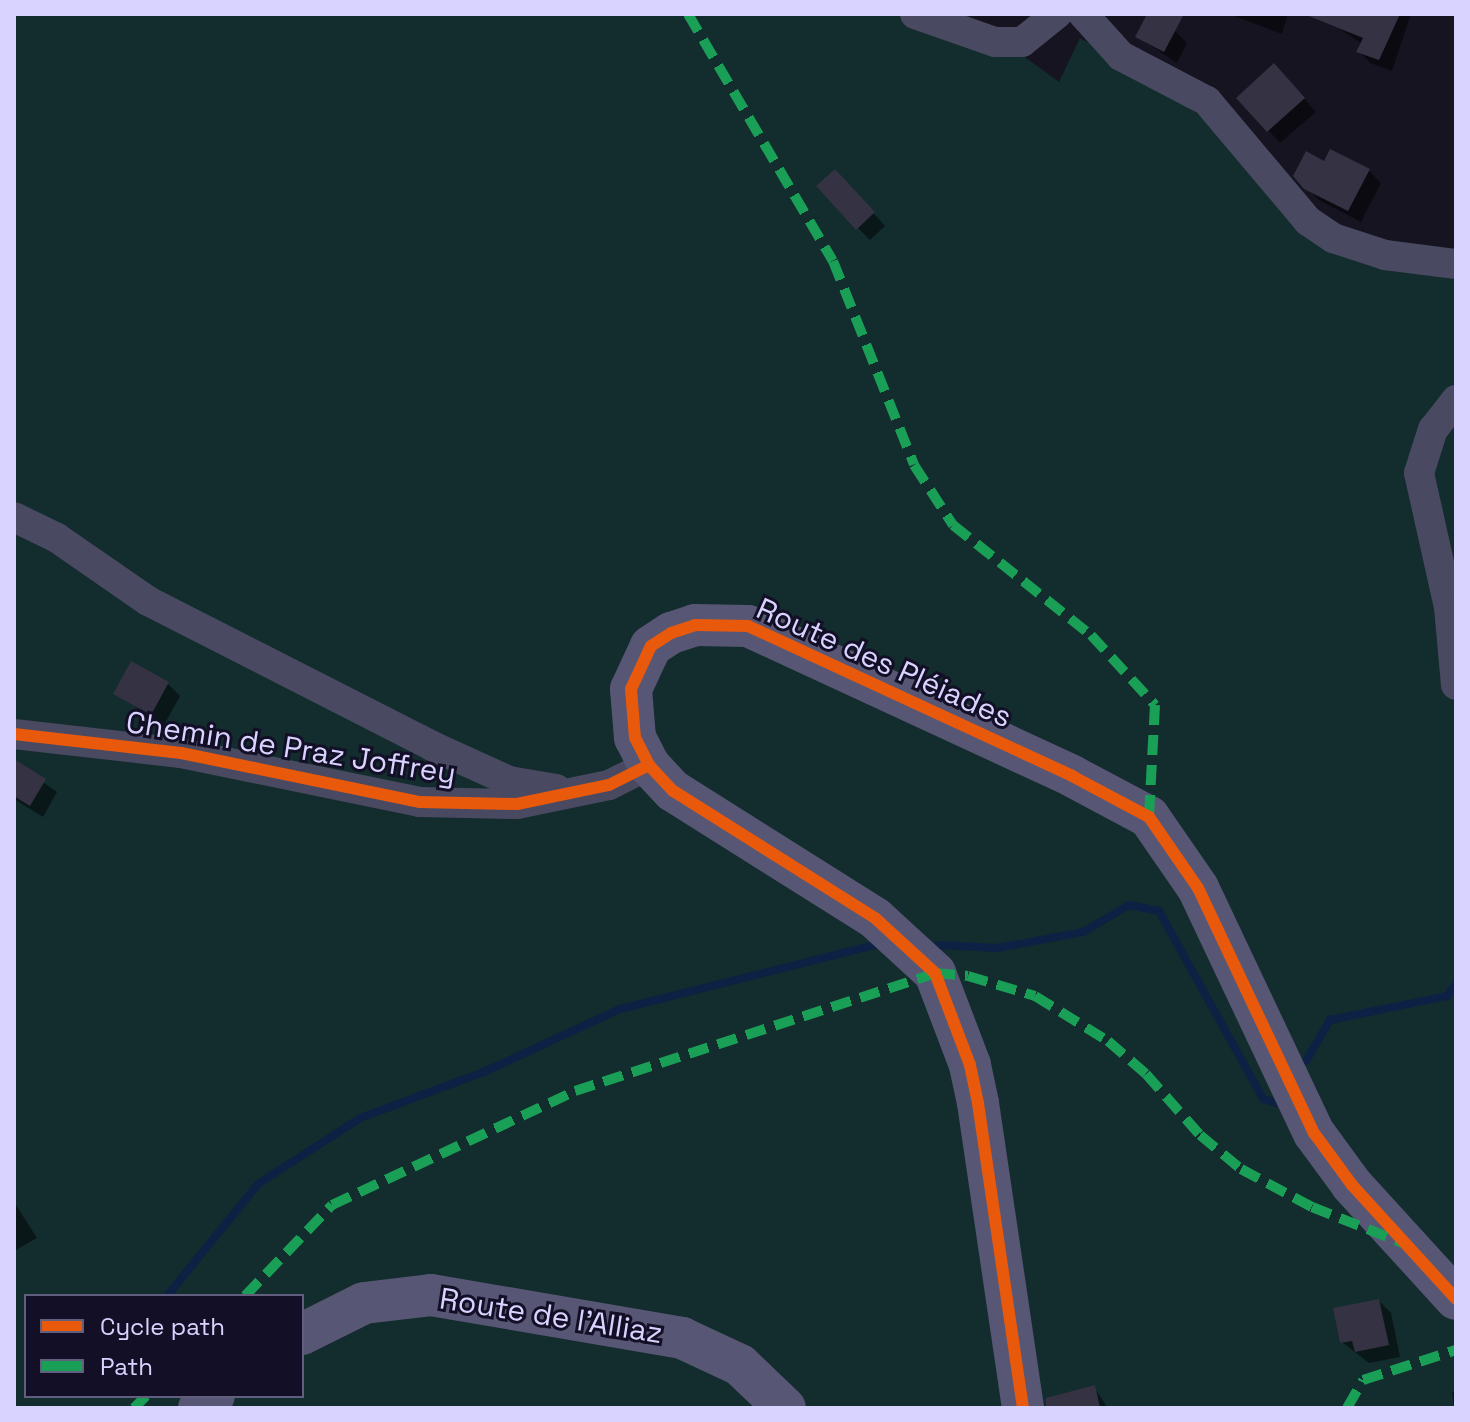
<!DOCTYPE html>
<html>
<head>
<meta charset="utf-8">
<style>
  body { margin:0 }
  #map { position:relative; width:1470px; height:1422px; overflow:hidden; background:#161421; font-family:"Space Grotesk",sans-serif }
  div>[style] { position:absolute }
  .green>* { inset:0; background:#132c2d }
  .shadow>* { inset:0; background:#0007 }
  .stream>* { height:8px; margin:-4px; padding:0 4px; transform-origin:4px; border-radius:4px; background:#0d2144 }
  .building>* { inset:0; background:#343243 }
  .street>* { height:30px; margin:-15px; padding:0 15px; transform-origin:15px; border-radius:15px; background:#4a4962 }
  .secondary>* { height:42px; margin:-21px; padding:0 21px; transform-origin:21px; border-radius:21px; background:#575674 }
  .quiet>* { height:10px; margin-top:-5px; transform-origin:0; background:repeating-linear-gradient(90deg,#1a9f57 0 20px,transparent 0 30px) }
  .cycleway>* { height:12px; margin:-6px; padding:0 6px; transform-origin:6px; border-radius:6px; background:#e8590c }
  span { translate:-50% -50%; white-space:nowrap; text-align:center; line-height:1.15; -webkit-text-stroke:6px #130f26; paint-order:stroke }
  .street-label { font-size:30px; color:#d9d4ff }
  .frame { position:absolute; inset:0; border:16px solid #d9d4ff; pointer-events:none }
  .legend { position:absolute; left:24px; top:1294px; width:280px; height:104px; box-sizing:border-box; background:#130f26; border:2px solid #625e7d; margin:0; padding:10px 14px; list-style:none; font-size:24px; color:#d9d4ff }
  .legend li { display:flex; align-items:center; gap:16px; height:40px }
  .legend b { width:40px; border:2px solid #625e7d }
</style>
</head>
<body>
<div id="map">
  <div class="green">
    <div style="clip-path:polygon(evenodd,14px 14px,966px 14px,1059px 82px,1080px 38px,1109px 54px,1213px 124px,1334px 254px,1456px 279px,1456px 1408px,14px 1408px,14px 14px,26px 1296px,302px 1296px,302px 1396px,26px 1396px,26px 1296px)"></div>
  </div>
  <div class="shadow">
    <div style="clip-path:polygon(1229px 14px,1288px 14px,1282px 34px)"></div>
    <div style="clip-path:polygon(1346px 14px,1411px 14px,1392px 71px,1370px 63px,1359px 51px,1362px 44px,1340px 29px)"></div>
    <div style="clip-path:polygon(1175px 31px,1187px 43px,1177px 63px,1138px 37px)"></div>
    <div style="clip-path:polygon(1286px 78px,1316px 112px,1280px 143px,1239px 98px)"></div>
    <div style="clip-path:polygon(1325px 164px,1369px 171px,1381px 183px,1361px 222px,1319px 200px,1306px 187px)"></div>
    <div style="clip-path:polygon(847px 183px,885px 226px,870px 240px,858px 228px)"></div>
    <div style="clip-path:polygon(168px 684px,180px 696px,164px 725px,116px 694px)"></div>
    <div style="clip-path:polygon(14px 762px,57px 792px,43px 817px,14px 799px)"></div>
    <div style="clip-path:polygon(14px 1202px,37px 1238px,14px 1251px)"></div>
    <div style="clip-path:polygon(1379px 1301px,1391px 1313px,1400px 1357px,1369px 1363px,1342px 1342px)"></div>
    <div style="clip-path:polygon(1094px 1387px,1108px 1408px,1062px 1408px)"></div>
    <div style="clip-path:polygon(1456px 1389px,1456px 1408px,1454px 1408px,1452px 1393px)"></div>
  </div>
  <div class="stream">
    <div style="left:938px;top:945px;width:59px;rotate:2.9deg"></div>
    <div style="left:997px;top:948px;width:87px;rotate:-10.5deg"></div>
    <div style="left:1083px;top:932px;width:53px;rotate:-30.4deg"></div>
    <div style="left:1129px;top:905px;width:31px;rotate:11deg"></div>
    <div style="left:1159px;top:911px;width:215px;rotate:61deg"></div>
    <div style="left:1263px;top:1099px;width:19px;rotate:16deg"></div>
    <div style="left:1306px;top:1061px;width:48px;rotate:-59.7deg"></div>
    <div style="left:1330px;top:1020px;width:119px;rotate:-11.6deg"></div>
    <div style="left:1447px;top:996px;width:15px;rotate:-53deg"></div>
    <div style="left:167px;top:1296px;width:144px;rotate:-50.9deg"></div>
    <div style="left:258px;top:1184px;width:121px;rotate:-32.9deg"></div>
    <div style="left:360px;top:1118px;width:132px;rotate:-20.4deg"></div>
    <div style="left:484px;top:1072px;width:150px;rotate:-24.9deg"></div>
    <div style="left:620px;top:1009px;width:271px;rotate:-14.1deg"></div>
  </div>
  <div class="building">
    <div style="clip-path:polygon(1147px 14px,1184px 14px,1164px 52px,1135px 37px)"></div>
    <div style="clip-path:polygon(1304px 14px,1400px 14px,1379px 60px,1356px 52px,1363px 38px)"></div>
    <div style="clip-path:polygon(1274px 63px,1305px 98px,1267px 132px,1236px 98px)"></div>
    <div style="clip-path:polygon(1330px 149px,1370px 169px,1348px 211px,1304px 189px,1293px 176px,1306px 151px,1324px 161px)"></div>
    <div style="clip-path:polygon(835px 169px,875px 212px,856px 230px,816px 186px)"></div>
    <div style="clip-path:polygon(131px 661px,169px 682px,151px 715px,113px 694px)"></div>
    <div style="clip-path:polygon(14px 759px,46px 779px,30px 806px,14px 796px)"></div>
    <div style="clip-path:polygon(1379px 1299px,1389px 1345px,1355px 1352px,1352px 1341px,1340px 1343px,1333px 1308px)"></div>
    <div style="clip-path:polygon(1095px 1385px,1100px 1408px,1046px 1408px,1046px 1398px)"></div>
  </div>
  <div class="street">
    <div style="left:915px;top:14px;width:85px;rotate:19.3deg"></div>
    <div style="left:995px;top:42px;width:27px"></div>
    <div style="left:1022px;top:42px;width:45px;rotate:-38.7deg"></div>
    <div style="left:1083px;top:14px;width:57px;rotate:47.9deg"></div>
    <div style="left:1121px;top:56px;width:97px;rotate:27.6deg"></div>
    <div style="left:1207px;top:101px;width:157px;rotate:49.9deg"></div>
    <div style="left:1308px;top:221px;width:30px;rotate:34deg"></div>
    <div style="left:1333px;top:238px;width:55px;rotate:18.1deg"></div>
    <div style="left:1385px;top:255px;width:72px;rotate:7.2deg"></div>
    <div style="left:1456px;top:400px;width:37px;rotate:128deg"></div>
    <div style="left:1433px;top:429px;width:46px;rotate:107.7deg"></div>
    <div style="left:1419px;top:473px;width:137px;rotate:77.4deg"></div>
    <div style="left:1449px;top:607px;width:78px;rotate:84.9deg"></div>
    <div style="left:14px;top:517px;width:48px;rotate:26deg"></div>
    <div style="left:57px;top:538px;width:111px;rotate:34.7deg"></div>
    <div style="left:148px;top:601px;width:319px;rotate:27deg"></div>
    <div style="left:432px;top:746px;width:85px;rotate:24.4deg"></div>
    <div style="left:509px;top:781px;width:48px;rotate:9.7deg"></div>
    <div style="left:14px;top:734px;width:168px;rotate:6.5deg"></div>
    <div style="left:181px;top:753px;width:244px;rotate:11.6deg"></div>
    <div style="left:420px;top:802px;width:97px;rotate:1.2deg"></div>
    <div style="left:517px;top:804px;width:94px;rotate:-11.7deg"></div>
    <div style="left:609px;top:785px;width:45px;rotate:-26.6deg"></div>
  </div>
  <div class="secondary">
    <div style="left:302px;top:1334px;width:69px;rotate:-26.6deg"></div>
    <div style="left:364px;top:1303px;width:67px;rotate:-6.8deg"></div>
    <div style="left:431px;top:1295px;width:255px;rotate:9.7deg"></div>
    <div style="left:682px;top:1338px;width:64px;rotate:25deg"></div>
    <div style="left:740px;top:1365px;width:62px;rotate:43.7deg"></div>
    <div style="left:199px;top:1408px;width:19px;rotate:-39deg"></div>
    <div style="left:1023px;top:1408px;width:308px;rotate:-98.4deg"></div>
    <div style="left:978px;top:1103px;width:39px;rotate:-102deg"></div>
    <div style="left:970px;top:1065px;width:98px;rotate:-110.8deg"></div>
    <div style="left:935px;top:973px;width:81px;rotate:-137.5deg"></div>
    <div style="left:875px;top:918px;width:239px;rotate:-147.8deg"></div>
    <div style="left:673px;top:791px;width:35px;rotate:-133deg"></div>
    <div style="left:649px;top:765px;width:30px;rotate:-117deg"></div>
    <div style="left:635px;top:738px;width:49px;rotate:-94.7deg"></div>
    <div style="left:631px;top:689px;width:47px;rotate:-65.1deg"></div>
    <div style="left:651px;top:646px;width:24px;rotate:-33deg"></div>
    <div style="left:671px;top:633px;width:25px;rotate:-18deg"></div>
    <div style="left:695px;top:625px;width:53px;rotate:1.1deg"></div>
    <div style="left:748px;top:626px;width:357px;rotate:24.8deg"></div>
    <div style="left:1072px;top:776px;width:87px;rotate:28deg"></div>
    <div style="left:1149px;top:817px;width:86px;rotate:55.4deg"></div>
    <div style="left:1198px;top:888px;width:271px;rotate:64.7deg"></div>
    <div style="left:1314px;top:1133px;width:64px;rotate:53.8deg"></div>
    <div style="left:1352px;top:1185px;width:154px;rotate:47.6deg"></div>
  </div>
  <div class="quiet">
    <div style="left:688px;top:14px;width:286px;rotate:59.6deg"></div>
    <div style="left:833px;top:261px;width:219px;rotate:68.3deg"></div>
    <div style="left:914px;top:465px;width:72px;rotate:57deg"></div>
    <div style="left:953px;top:525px;width:176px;rotate:38.6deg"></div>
    <div style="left:1091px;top:635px;width:95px;rotate:47.6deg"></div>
    <div style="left:1155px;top:705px;width:112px;rotate:93.1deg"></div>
    <div style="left:245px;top:1296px;width:126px;rotate:-46.3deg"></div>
    <div style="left:332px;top:1205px;width:268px;rotate:-25.1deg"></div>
    <div style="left:575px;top:1091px;width:379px;rotate:-18.1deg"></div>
    <div style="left:935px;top:973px;width:33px;rotate:5deg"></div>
    <div style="left:968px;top:976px;width:70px;rotate:16.6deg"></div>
    <div style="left:1035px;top:996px;width:86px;rotate:31.7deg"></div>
    <div style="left:1108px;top:1041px;width:50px;rotate:41deg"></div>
    <div style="left:1146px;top:1074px;width:81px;rotate:48.5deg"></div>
    <div style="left:1200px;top:1135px;width:53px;rotate:39.7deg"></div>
    <div style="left:1241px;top:1169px;width:81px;rotate:28.2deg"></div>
    <div style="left:1312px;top:1207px;width:100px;rotate:21.7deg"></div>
    <div style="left:134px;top:1408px;width:17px;rotate:-45deg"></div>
    <div style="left:1347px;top:1408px;width:32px;rotate:-60deg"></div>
    <div style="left:1363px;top:1380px;width:98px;rotate:-17.9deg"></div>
  </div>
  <div class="cycleway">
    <div style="left:14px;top:734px;width:168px;rotate:6.5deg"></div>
    <div style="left:181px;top:753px;width:244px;rotate:11.6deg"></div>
    <div style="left:420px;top:802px;width:97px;rotate:1.2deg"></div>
    <div style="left:517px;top:804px;width:94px;rotate:-11.7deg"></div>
    <div style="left:609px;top:785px;width:45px;rotate:-26.6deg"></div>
    <div style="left:1023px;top:1408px;width:308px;rotate:-98.4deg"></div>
    <div style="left:978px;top:1103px;width:39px;rotate:-102deg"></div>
    <div style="left:970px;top:1065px;width:98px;rotate:-110.8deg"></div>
    <div style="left:935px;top:973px;width:81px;rotate:-137.5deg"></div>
    <div style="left:875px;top:918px;width:239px;rotate:-147.8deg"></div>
    <div style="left:673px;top:791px;width:35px;rotate:-133deg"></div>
    <div style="left:649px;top:765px;width:30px;rotate:-117deg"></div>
    <div style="left:635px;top:738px;width:49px;rotate:-94.7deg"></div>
    <div style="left:631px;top:689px;width:47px;rotate:-65.1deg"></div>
    <div style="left:651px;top:646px;width:24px;rotate:-33deg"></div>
    <div style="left:671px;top:633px;width:25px;rotate:-18deg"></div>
    <div style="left:695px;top:625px;width:53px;rotate:1.1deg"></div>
    <div style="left:748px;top:626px;width:357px;rotate:24.8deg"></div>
    <div style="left:1072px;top:776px;width:87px;rotate:28deg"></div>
    <div style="left:1149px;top:817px;width:86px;rotate:55.4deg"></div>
    <div style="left:1198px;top:888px;width:271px;rotate:64.7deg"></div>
    <div style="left:1314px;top:1133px;width:64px;rotate:53.8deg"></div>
    <div style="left:1352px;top:1185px;width:154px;rotate:47.6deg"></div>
  </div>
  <div class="street-label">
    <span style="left:884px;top:663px;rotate:24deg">Route des Pléiades</span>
    <span style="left:291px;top:748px;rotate:9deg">Chemin de Praz Joffrey</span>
    <span style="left:551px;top:1316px;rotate:9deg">Route de l'Alliaz</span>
  </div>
  <div class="frame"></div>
  <ul class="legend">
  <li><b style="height:10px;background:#e8590c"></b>Cycle path</li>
  <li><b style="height:10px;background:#1a9f57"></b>Path</li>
  </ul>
</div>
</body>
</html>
